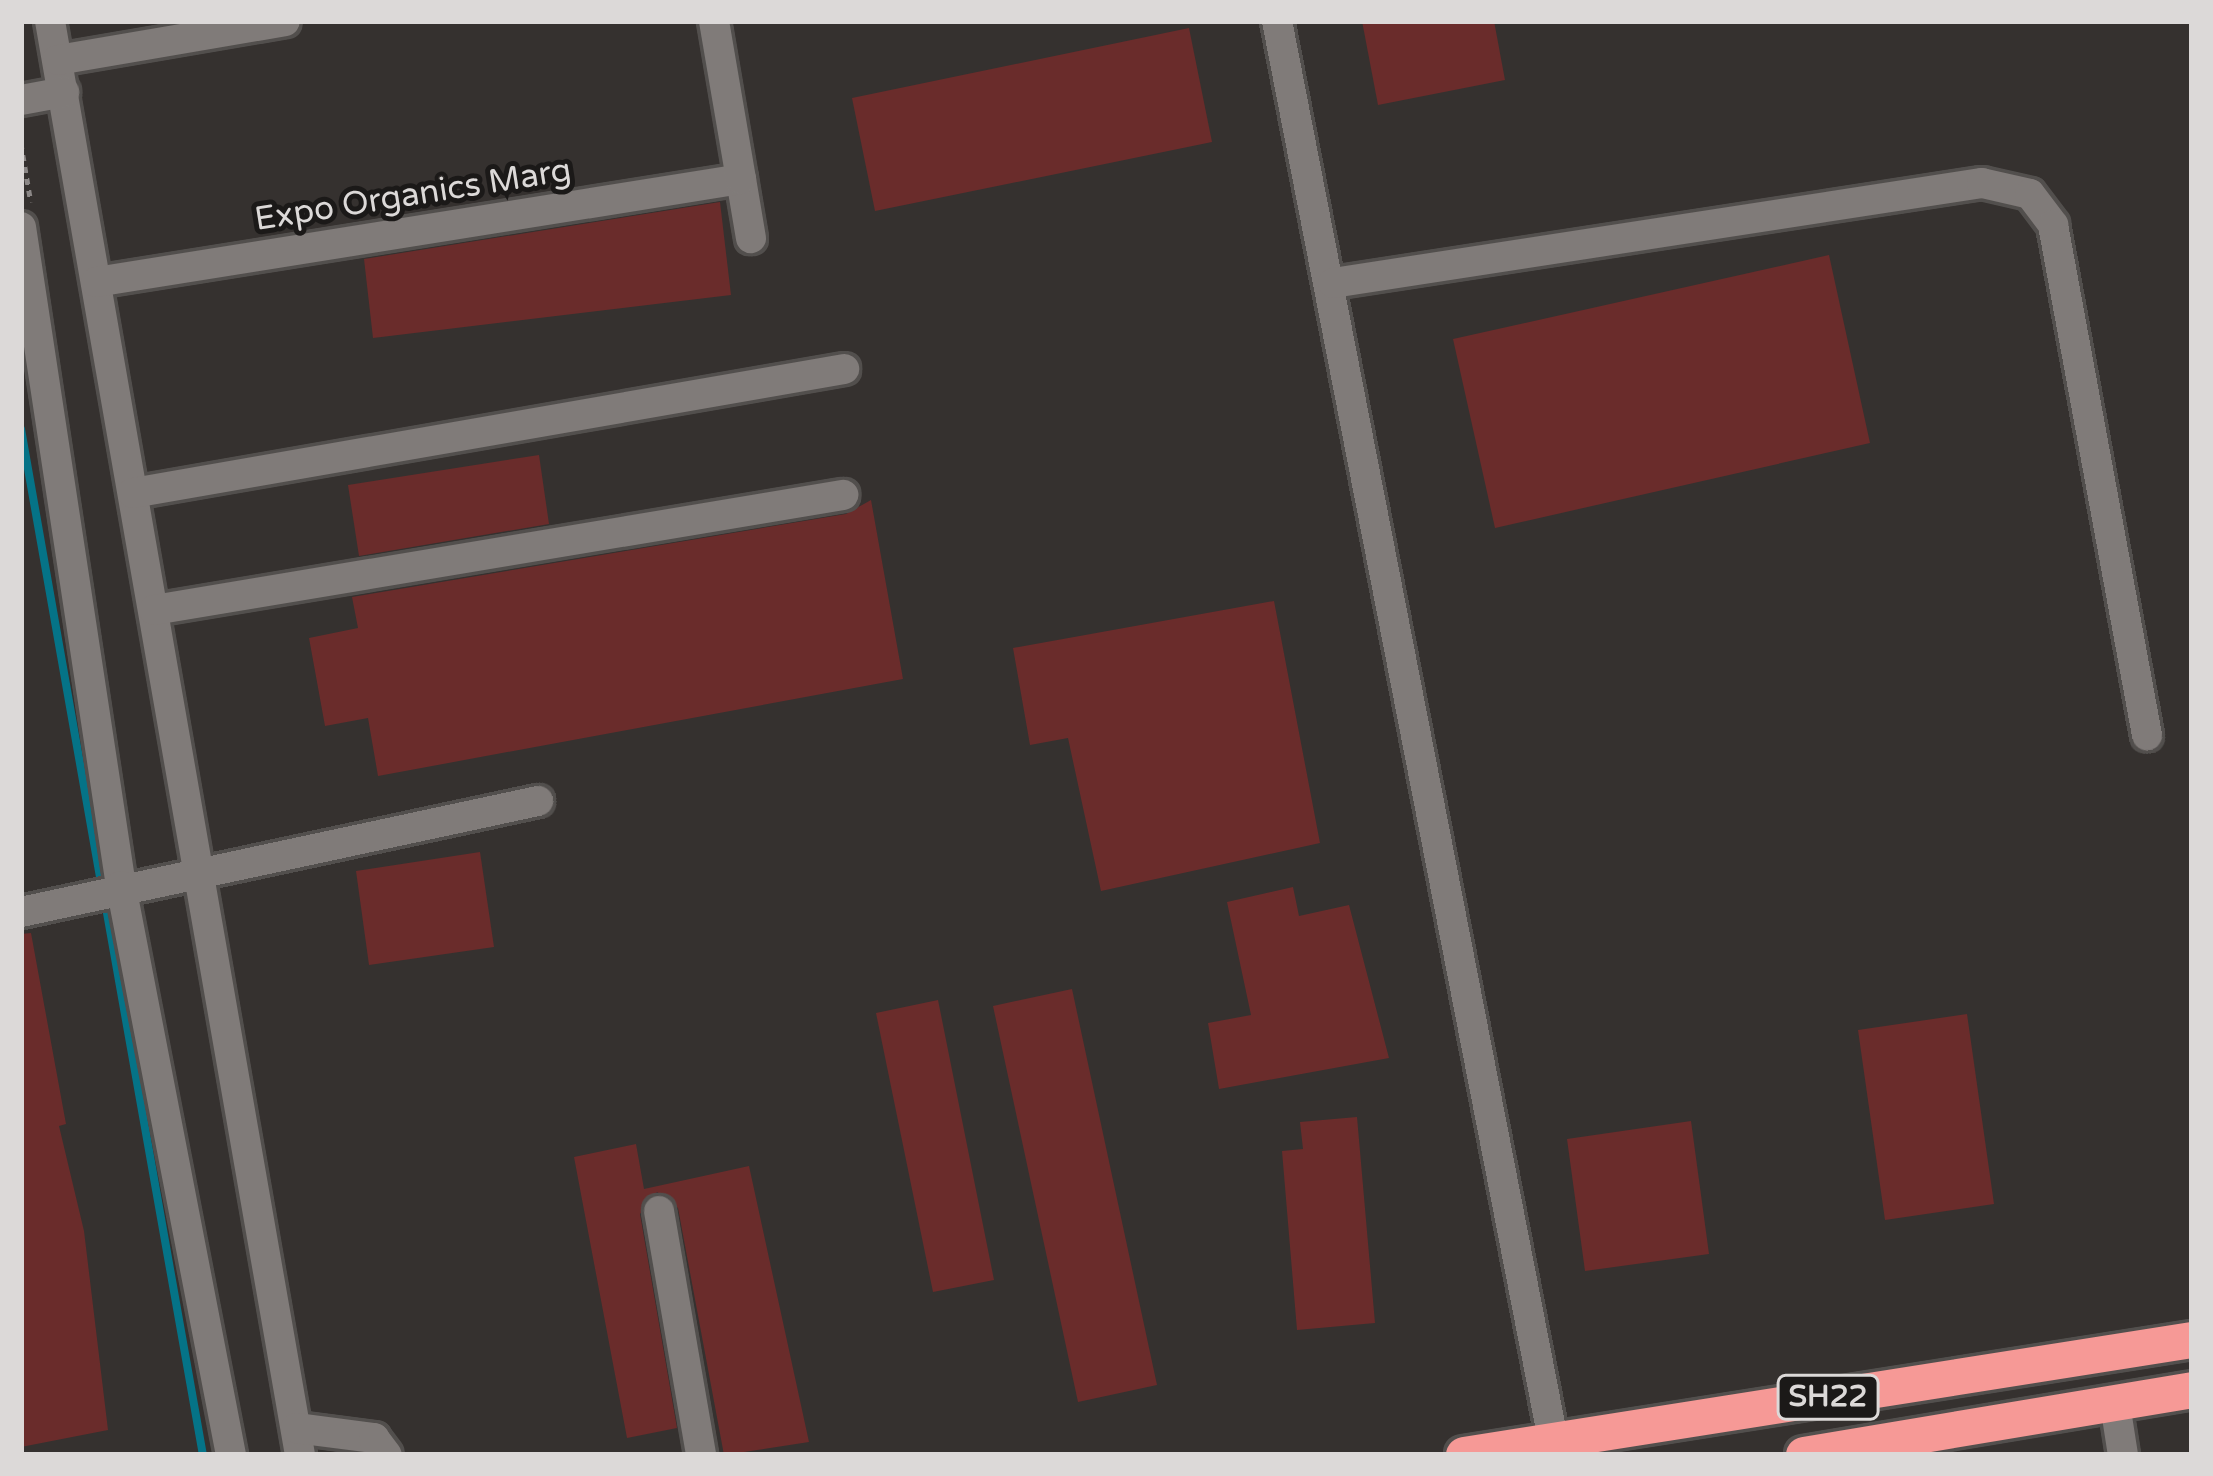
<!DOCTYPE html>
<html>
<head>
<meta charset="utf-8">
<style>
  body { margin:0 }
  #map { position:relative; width:2213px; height:1476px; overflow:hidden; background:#35312f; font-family:"Varela Round",sans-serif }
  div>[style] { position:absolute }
  .stream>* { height:8px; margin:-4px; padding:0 4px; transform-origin:4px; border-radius:4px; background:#057387 }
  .building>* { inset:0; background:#6a2c2b }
  .path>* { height:4.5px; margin-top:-2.25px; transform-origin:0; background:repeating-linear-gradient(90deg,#8b8786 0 6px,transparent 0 12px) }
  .roads { filter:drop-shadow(3px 0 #524f4d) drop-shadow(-3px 0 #524f4d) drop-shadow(0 3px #524f4d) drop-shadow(0 -3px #524f4d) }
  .minor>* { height:30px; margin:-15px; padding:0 15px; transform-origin:15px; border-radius:15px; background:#807b79 }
  .highway>* { height:36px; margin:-18px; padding:0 18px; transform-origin:18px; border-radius:18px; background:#f69996 }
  span { translate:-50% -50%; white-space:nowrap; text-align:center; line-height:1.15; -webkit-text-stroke:10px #1b1918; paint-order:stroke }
  .shield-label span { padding:3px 9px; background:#1b1918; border:3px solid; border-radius:9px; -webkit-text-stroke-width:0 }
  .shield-label { font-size:30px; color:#dcd9d8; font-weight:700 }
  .street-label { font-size:33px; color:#dcd9d8 }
  .frame { position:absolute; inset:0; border:24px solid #dcd9d8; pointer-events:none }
</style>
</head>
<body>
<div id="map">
  <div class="stream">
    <div style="left:21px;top:429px;width:461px;rotate:80deg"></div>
    <div style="left:107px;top:913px;width:550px;rotate:79.96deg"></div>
  </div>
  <div class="building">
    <div style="clip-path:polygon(1362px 21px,1494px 21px,1505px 80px,1378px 105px)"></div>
    <div style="clip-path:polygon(1189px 28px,1212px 142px,875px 211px,852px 98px)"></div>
    <div style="clip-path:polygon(720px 202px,731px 295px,373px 338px,364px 259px)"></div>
    <div style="clip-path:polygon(1829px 255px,1870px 443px,1495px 528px,1453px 339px)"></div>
    <div style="clip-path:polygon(539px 455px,549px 524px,359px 556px,348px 485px)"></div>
    <div style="clip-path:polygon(871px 500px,903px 679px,378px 776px,368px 718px,325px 726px,309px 638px,358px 628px,352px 597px,846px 514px)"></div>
    <div style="clip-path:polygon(1274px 601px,1320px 843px,1101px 891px,1068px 738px,1030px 745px,1013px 648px)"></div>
    <div style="clip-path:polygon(480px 852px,494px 947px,369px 965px,356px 871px)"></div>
    <div style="clip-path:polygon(1293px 887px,1299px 916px,1349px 905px,1389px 1058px,1219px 1089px,1208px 1023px,1251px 1015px,1227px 902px)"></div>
    <div style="clip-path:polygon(31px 933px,66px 1124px,59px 1126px,84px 1231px,108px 1430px,21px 1447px,21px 934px)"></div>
    <div style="clip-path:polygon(1072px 989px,1157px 1385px,1078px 1402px,993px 1006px)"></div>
    <div style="clip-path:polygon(938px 1000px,994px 1280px,933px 1292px,876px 1013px)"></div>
    <div style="clip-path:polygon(1967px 1014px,1994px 1204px,1885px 1220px,1858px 1030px)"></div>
    <div style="clip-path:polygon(1357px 1117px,1375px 1323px,1297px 1330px,1282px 1151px,1303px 1149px,1300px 1122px)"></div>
    <div style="clip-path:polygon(1691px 1121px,1709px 1254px,1585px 1271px,1567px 1139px)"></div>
    <div style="clip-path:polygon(636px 1144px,644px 1189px,749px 1166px,809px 1442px,724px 1455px,678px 1208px,657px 1192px,640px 1214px,677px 1428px,627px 1438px,574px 1157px)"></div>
  </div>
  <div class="path">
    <div style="left:21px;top:143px;width:60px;rotate:80.4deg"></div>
  </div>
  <div class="roads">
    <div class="minor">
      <div style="left:50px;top:21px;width:1456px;rotate:80.11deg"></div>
      <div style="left:1277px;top:21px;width:1461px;rotate:78.99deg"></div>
      <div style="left:58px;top:60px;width:230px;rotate:-9.7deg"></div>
      <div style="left:21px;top:100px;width:44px;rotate:-10.5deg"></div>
      <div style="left:741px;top:179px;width:60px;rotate:80.4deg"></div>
      <div style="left:21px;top:227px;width:667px;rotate:81.37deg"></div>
      <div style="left:121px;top:886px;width:580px;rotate:79.06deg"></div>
      <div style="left:96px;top:282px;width:653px;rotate:-9.07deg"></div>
      <div style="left:741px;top:179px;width:160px;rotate:-99.7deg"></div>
      <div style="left:1333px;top:283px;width:657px;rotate:-8.76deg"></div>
      <div style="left:1982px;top:183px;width:49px;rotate:12.9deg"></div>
      <div style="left:2030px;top:194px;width:39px;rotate:53deg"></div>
      <div style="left:2053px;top:225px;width:519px;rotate:79.56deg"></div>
      <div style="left:133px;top:493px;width:722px;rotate:-9.89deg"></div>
      <div style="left:154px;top:610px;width:699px;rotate:-9.48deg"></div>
      <div style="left:21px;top:912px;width:529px;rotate:-12.12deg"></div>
      <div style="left:659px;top:1211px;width:248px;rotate:80.2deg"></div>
      <div style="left:2115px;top:1404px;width:52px;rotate:81.1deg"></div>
      <div style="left:296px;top:1428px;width:79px;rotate:7.3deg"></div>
      <div style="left:374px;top:1438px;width:21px;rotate:53deg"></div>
    </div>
    <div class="highway">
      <div style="left:1464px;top:1455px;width:737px;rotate:-8.98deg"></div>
      <div style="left:1804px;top:1455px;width:393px;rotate:-9.5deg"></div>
    </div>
  </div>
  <div class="shield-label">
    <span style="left:1828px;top:1397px">SH22</span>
  </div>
  <div class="street-label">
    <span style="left:413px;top:195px;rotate:-9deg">Expo Organics Marg</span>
  </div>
  <div class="frame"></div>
</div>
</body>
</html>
